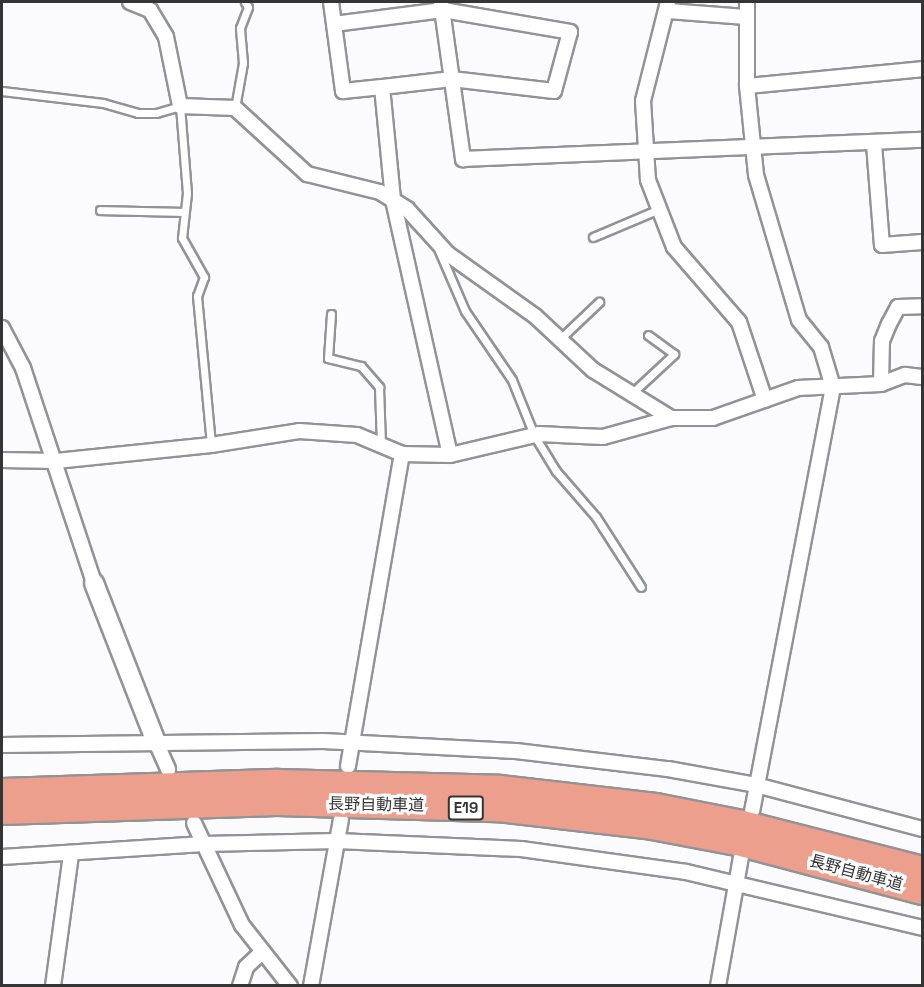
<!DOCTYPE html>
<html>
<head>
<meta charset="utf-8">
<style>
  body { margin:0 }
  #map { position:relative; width:924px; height:987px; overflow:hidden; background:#fbfbfd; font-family:"Space Grotesk","Noto Sans JP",sans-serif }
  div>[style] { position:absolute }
  .roads { filter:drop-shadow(2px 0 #929395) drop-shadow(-2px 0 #929395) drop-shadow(0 2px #929395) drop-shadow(0 -2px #929395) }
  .lane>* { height:7px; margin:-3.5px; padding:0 3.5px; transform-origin:3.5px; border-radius:3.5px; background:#fff }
  .street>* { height:14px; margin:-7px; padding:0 7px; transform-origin:7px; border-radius:7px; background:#fff }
  .secondary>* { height:18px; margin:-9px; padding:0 9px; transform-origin:9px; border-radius:9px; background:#fff }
  .highway>* { height:24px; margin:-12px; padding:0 12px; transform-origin:12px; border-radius:12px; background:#ed9f8e }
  span { translate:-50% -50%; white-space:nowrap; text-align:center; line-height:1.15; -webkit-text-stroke:6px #fff; paint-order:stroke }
  .shield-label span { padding:2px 4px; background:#fff; border:2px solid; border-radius:4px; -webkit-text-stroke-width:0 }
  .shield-label { font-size:15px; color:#353536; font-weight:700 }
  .street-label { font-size:16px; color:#353536 }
  .frame { position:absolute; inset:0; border:3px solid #353536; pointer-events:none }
</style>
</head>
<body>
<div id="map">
  <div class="roads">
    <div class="lane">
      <div style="left:2px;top:91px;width:102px;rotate:6.8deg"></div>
      <div style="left:103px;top:103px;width:36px;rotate:16deg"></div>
      <div style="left:138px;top:113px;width:18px"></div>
      <div style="left:156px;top:113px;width:25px;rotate:-16deg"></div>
      <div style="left:180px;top:106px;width:87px;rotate:85.4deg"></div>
      <div style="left:187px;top:193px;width:45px;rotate:96.3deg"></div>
      <div style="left:182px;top:238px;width:45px;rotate:60.6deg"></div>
      <div style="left:204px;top:277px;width:20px;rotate:110deg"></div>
      <div style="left:197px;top:296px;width:150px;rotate:84.6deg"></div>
      <div style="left:235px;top:108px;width:46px;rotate:-79.9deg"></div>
      <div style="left:243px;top:63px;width:35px;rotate:-95deg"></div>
      <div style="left:240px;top:28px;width:22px;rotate:-69deg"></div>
      <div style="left:248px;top:7px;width:6px;rotate:-121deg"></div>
      <div style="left:100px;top:210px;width:82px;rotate:1.4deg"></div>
      <div style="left:593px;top:237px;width:69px;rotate:-22.9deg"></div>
      <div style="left:437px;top:246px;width:71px;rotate:66.7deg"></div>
      <div style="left:465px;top:311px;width:83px;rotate:55.7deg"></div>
      <div style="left:512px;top:380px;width:59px;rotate:68.2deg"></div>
      <div style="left:534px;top:435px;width:42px;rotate:58.6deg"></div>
      <div style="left:556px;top:471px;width:61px;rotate:49deg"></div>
      <div style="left:596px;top:517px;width:83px;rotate:57.3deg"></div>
      <div style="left:331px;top:314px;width:44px;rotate:93.9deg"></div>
      <div style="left:328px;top:358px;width:34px;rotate:14deg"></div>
      <div style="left:361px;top:366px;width:28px;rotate:49deg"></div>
      <div style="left:379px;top:387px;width:58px;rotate:88deg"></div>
      <div style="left:560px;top:339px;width:54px;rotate:-43.5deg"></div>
      <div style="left:631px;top:394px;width:59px;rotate:-42.9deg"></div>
      <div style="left:674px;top:354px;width:32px;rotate:-144deg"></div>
    </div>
    <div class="street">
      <div style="left:130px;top:2px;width:22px;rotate:22deg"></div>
      <div style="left:150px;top:10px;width:31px;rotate:59deg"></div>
      <div style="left:166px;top:37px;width:70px;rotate:78.5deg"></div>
      <div style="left:180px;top:106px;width:55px;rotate:2.1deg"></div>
      <div style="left:235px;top:108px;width:98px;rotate:42.5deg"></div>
      <div style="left:307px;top:174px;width:75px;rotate:13.9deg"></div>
      <div style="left:380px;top:192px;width:32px;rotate:32deg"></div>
      <div style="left:407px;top:209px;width:61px;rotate:47.7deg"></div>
      <div style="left:448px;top:254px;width:107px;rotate:35.5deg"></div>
      <div style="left:535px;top:316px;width:79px;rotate:43deg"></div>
      <div style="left:593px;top:370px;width:92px;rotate:31.6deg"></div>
      <div style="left:331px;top:2px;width:90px;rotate:82.3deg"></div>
      <div style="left:343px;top:91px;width:39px;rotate:-6deg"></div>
      <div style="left:382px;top:87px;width:114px;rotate:84.4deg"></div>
      <div style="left:393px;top:200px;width:261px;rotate:77.4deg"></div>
      <div style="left:441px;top:2px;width:159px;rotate:82deg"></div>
      <div style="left:463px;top:159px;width:459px;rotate:-2.4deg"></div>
      <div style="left:668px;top:2px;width:102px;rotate:104.2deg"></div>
      <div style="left:643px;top:101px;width:79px;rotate:86.4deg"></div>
      <div style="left:648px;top:180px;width:72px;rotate:68.8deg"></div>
      <div style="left:674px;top:247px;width:99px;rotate:49.1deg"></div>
      <div style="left:739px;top:322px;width:82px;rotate:71.6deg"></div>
      <div style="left:747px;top:2px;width:84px;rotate:90deg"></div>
      <div style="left:747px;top:86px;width:89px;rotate:84.2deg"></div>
      <div style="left:756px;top:175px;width:151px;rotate:73.5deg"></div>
      <div style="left:799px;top:320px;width:35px;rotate:51deg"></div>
      <div style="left:821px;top:347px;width:42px;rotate:73.3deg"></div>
      <div style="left:833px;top:387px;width:431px;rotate:100.8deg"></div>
      <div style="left:668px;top:11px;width:78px;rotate:4.4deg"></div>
      <div style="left:334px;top:24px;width:110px;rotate:-7.3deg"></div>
      <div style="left:443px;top:10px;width:129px;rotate:9.8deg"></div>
      <div style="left:570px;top:32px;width:61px;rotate:105.2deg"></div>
      <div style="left:554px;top:91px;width:103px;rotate:-173.3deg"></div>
      <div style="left:452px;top:79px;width:70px;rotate:173.5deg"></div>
      <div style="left:747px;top:86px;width:176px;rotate:-5.5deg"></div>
      <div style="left:874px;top:144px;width:101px;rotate:85.5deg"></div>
      <div style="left:882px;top:245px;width:40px;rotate:-4.3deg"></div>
      <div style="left:2px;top:328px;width:45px;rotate:62.3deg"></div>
      <div style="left:23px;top:368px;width:226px;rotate:71.7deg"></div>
      <div style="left:881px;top:384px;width:43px;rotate:-88.7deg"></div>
      <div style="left:882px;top:341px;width:18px;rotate:-68deg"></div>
      <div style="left:889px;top:324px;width:19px;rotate:-62deg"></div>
      <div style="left:898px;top:307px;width:24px;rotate:-2deg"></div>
      <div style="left:2px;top:460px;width:54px;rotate:1.1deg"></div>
      <div style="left:56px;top:461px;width:156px;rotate:-5.9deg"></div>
      <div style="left:211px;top:445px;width:89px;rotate:-9deg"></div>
      <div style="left:299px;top:431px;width:58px;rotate:3.9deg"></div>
      <div style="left:357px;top:435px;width:49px;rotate:22.9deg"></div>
      <div style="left:402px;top:454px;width:48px;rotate:1.2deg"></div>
      <div style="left:450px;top:455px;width:91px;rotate:-13.3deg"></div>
      <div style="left:539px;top:434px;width:64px;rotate:2.7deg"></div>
      <div style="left:603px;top:437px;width:71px;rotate:-15.6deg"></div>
      <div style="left:671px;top:418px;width:42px"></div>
      <div style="left:713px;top:418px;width:90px;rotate:-19.4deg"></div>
      <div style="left:798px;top:388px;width:83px;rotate:-2.8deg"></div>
      <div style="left:881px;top:384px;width:26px;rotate:-21deg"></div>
      <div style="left:905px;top:375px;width:17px;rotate:7deg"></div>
      <div style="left:156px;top:742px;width:30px;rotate:66deg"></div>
      <div style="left:2px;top:745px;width:321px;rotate:-0.7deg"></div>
      <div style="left:323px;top:741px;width:193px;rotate:3deg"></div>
      <div style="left:516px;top:751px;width:153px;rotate:6.8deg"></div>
      <div style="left:668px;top:769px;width:89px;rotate:10.3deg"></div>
      <div style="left:756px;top:785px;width:172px;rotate:14.8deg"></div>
      <div style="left:348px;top:766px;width:317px;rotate:-80.2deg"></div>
      <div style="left:194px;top:823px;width:113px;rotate:64.8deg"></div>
      <div style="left:242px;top:925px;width:78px;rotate:51.8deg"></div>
      <div style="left:2px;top:857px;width:202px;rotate:-3.7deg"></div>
      <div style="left:204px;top:844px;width:133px;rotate:-1.3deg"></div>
      <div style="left:337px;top:841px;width:184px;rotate:2.5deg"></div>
      <div style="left:521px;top:849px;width:167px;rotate:7.9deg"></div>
      <div style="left:686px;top:872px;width:243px;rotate:13.3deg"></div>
      <div style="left:53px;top:986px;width:133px;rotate:-82.2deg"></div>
      <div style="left:240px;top:986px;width:20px;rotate:-72deg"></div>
      <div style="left:246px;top:967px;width:21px;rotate:-43deg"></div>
      <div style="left:311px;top:986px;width:169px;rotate:-79.8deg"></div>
      <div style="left:718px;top:986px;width:131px;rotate:-79.9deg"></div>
    </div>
    <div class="secondary">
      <div style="left:94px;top:583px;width:171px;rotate:68.7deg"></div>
    </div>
    <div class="highway">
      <div style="left:2px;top:791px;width:276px;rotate:-1.9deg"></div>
      <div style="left:278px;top:782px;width:222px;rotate:1.5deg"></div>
      <div style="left:500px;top:788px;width:157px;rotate:6.6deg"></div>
      <div style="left:656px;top:806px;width:88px;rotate:11.2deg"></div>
      <div style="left:742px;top:823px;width:186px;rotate:14.3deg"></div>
      <div style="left:2px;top:812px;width:275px;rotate:-1.9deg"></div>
      <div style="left:277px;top:803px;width:220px;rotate:1.6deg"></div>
      <div style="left:497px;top:809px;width:156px;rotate:6.6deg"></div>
      <div style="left:652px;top:827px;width:86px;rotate:10.7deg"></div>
      <div style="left:737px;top:843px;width:191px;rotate:14.8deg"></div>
    </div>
  </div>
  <div class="shield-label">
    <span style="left:466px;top:808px">E19</span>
  </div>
  <div class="street-label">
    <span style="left:376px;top:805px;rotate:1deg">長野自動車道</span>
    <span style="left:856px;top:873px;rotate:15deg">長野自動車道</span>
  </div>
  <div class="frame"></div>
</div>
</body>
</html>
